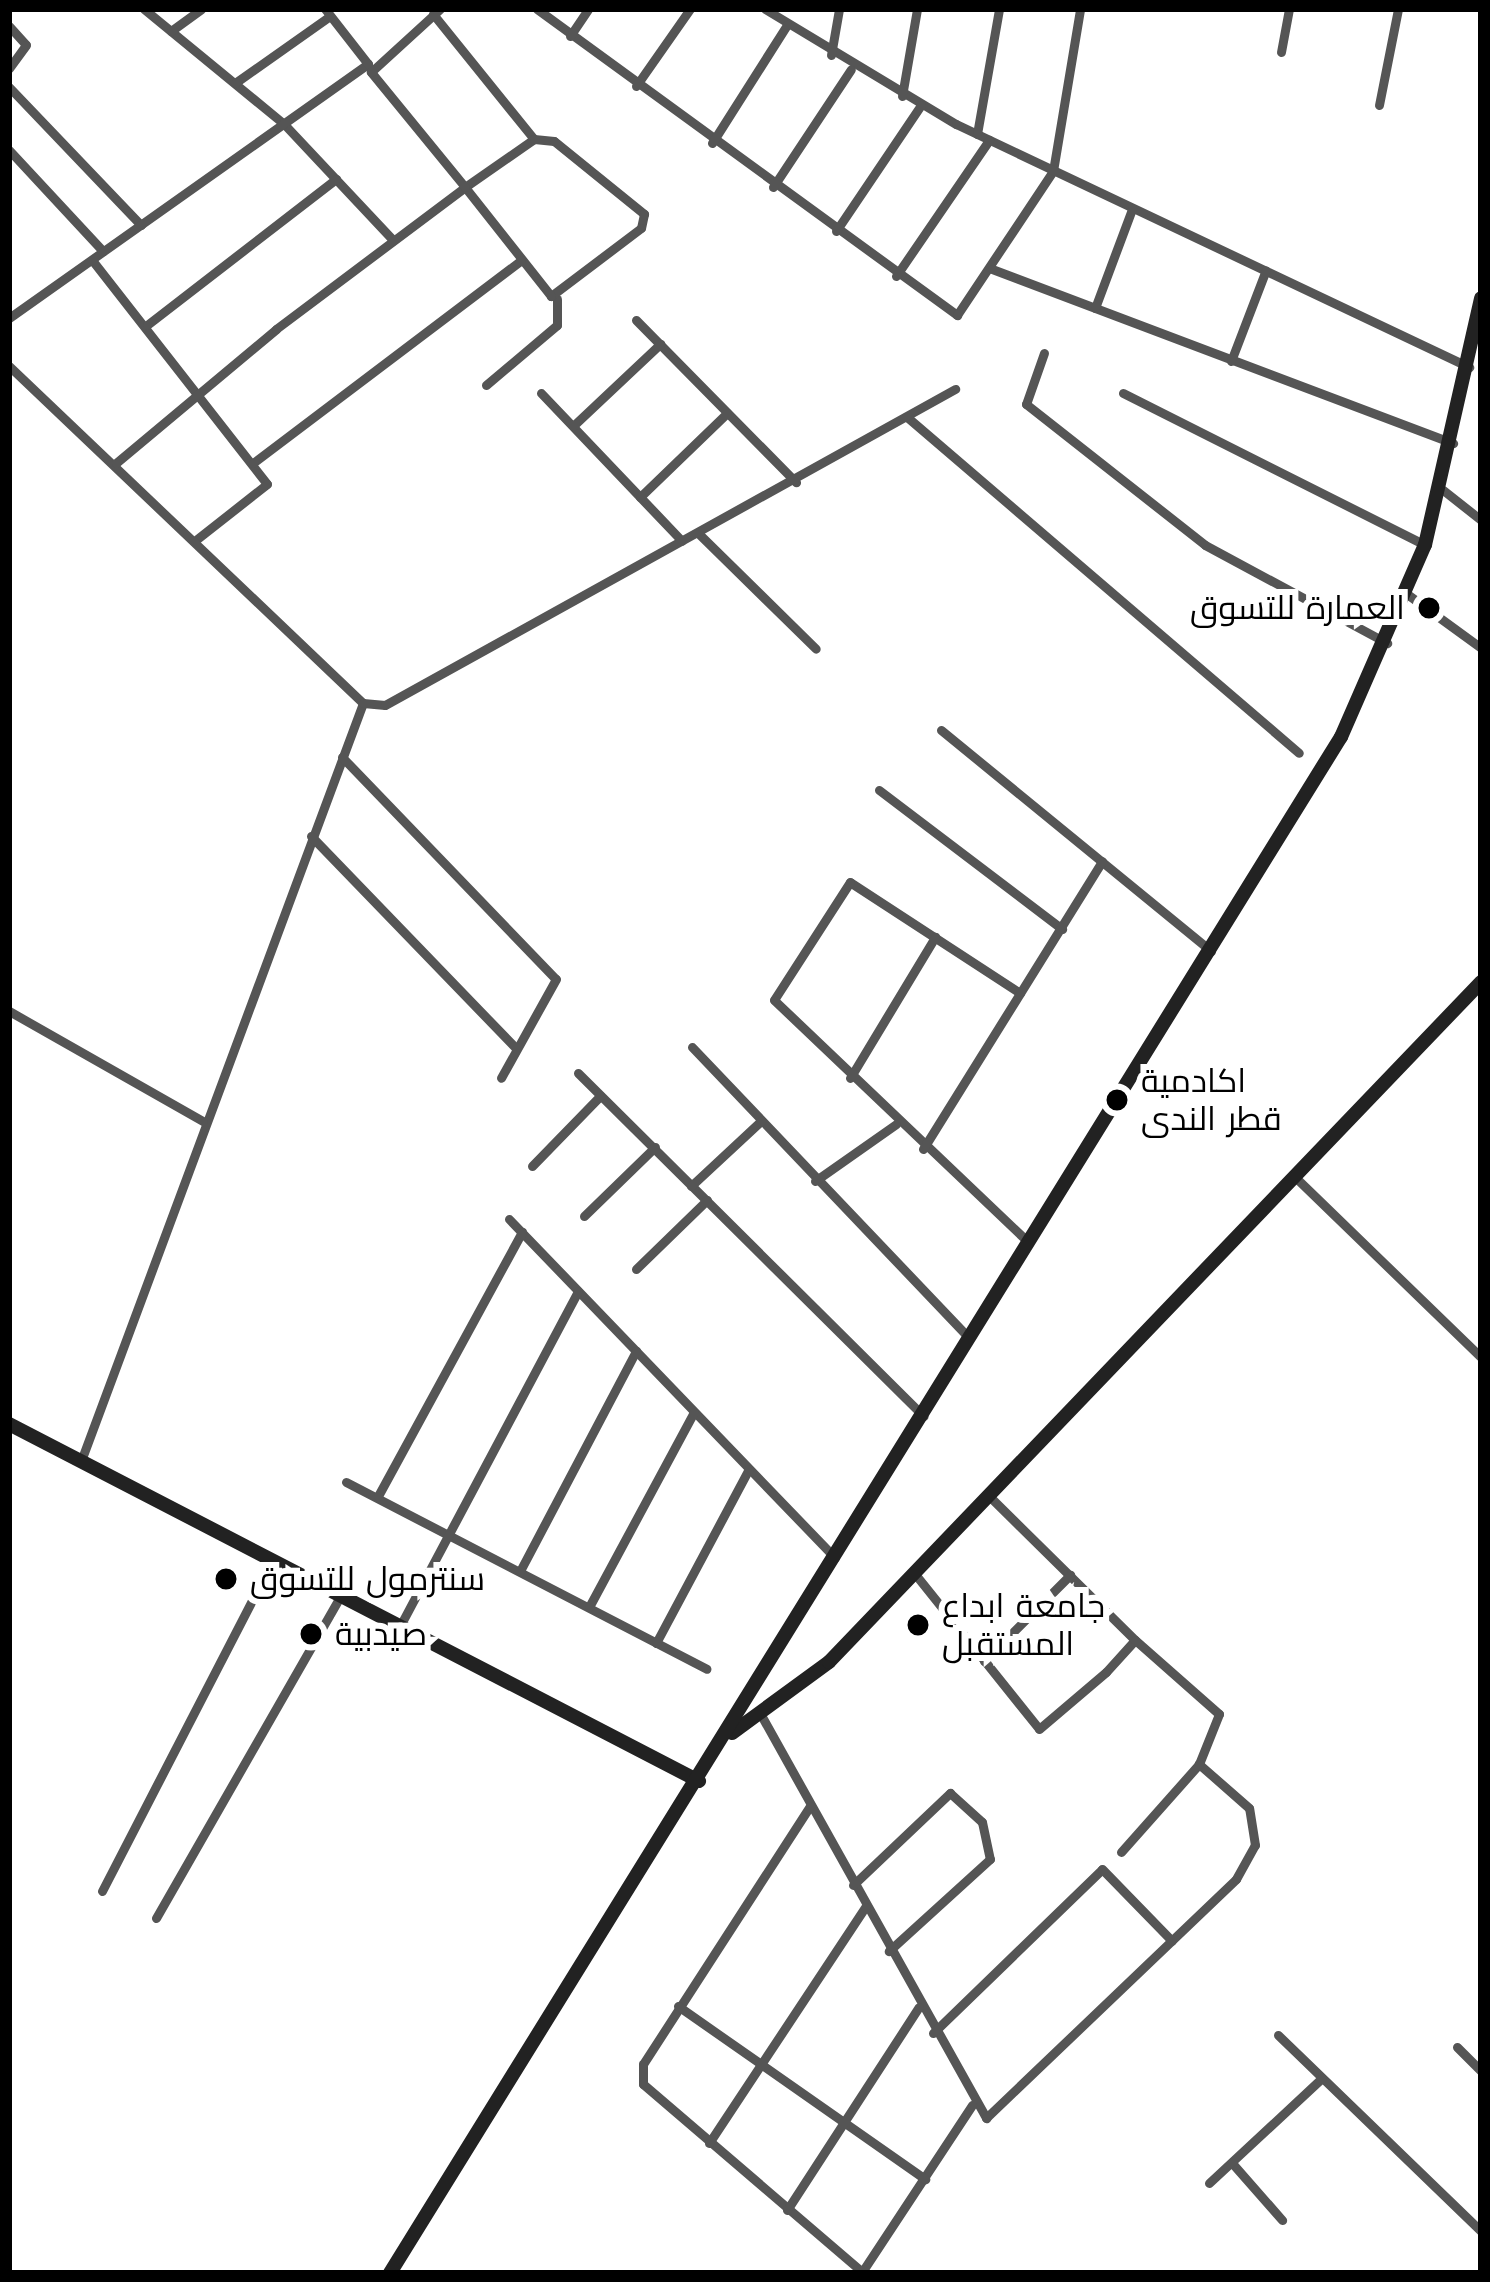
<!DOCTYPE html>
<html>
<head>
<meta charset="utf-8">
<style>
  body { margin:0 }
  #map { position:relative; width:1490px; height:2282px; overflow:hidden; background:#fff; font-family:"Work Sans",Cairo,sans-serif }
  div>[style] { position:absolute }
  .street>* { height:9px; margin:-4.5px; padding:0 4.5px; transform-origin:4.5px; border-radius:4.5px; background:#555 }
  .secondary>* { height:14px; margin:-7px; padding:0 7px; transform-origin:7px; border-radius:7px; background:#222 }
  .dots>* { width:33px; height:33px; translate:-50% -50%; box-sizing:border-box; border:6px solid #fff; border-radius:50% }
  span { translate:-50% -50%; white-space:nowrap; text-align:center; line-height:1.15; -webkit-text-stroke:12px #fff; paint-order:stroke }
  .poi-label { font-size:33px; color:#000 }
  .right { translate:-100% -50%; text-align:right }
  .left { translate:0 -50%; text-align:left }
  .frame { position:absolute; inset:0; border:12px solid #000; pointer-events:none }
</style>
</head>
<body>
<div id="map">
  <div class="street">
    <div style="left:144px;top:9px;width:181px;rotate:39.4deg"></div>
    <div style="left:284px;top:124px;width:159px;rotate:46.8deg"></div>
    <div style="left:537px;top:9px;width:520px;rotate:36.08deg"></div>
    <div style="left:957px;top:315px;width:173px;rotate:-56.3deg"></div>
    <div style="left:1053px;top:171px;width:164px;rotate:-80.5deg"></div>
    <div style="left:765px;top:9px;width:223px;rotate:31.1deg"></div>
    <div style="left:956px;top:124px;width:568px;rotate:25.35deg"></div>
    <div style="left:433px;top:14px;width:161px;rotate:51.1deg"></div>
    <div style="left:9px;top:26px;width:25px;rotate:48deg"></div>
    <div style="left:26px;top:45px;width:29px;rotate:126deg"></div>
    <div style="left:171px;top:31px;width:37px;rotate:-36deg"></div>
    <div style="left:570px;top:36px;width:32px;rotate:-56deg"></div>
    <div style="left:1281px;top:52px;width:44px;rotate:-79.5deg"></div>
    <div style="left:831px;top:55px;width:47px;rotate:-80.1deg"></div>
    <div style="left:235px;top:83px;width:116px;rotate:-35.2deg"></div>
    <div style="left:636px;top:86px;width:94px;rotate:-55deg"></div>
    <div style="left:9px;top:87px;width:191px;rotate:46.3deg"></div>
    <div style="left:902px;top:96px;width:88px;rotate:-80.2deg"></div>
    <div style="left:1379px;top:105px;width:98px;rotate:-78.8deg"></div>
    <div style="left:977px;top:134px;width:127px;rotate:-80deg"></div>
    <div style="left:712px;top:143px;width:140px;rotate:-57.6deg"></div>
    <div style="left:9px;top:150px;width:138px;rotate:47.1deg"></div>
    <div style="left:773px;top:187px;width:141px;rotate:-56.5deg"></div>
    <div style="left:836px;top:231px;width:152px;rotate:-56deg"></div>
    <div style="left:92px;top:260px;width:284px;rotate:52deg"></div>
    <div style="left:267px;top:484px;width:89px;rotate:141.8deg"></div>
    <div style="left:992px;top:269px;width:493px;rotate:20.7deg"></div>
    <div style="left:896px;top:276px;width:165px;rotate:-55.6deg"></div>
    <div style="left:1095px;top:308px;width:106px;rotate:-69.5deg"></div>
    <div style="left:9px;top:318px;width:440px;rotate:-35.3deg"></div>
    <div style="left:368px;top:64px;width:70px;rotate:-128deg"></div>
    <div style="left:636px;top:320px;width:228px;rotate:45.4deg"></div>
    <div style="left:147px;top:325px;width:239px;rotate:-37.7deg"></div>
    <div style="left:1044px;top:353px;width:54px;rotate:109.4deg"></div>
    <div style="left:1026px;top:404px;width:228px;rotate:38.2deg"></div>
    <div style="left:1205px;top:545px;width:207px;rotate:28.3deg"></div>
    <div style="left:1231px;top:361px;width:97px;rotate:-69deg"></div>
    <div style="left:9px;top:366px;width:489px;rotate:43.6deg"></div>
    <div style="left:363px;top:703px;width:809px;rotate:110.41deg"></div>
    <div style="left:486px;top:385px;width:93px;rotate:-40.2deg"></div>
    <div style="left:557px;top:325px;width:26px;rotate:-90deg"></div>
    <div style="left:541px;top:393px;width:204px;rotate:46.4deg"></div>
    <div style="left:1123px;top:393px;width:338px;rotate:26.7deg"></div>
    <div style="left:907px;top:417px;width:516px;rotate:40.6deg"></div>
    <div style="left:573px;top:426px;width:120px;rotate:-43.3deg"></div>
    <div style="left:116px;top:463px;width:209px;rotate:-39.9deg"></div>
    <div style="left:276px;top:329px;width:236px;rotate:-36.9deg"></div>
    <div style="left:465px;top:187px;width:84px;rotate:-34.8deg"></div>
    <div style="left:534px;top:139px;width:20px;rotate:6deg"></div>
    <div style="left:554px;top:141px;width:116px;rotate:39deg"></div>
    <div style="left:644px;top:214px;width:14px;rotate:102deg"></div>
    <div style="left:641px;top:228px;width:113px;rotate:142.9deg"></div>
    <div style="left:551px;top:296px;width:139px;rotate:-128.3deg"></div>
    <div style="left:465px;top:187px;width:149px;rotate:-129.3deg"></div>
    <div style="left:371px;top:72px;width:93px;rotate:-42.4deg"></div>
    <div style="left:253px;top:463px;width:336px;rotate:-37.1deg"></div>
    <div style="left:1443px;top:490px;width:48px;rotate:38.3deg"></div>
    <div style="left:640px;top:497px;width:121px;rotate:-44deg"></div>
    <div style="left:698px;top:533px;width:165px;rotate:44.5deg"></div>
    <div style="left:1407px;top:594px;width:92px;rotate:36.1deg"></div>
    <div style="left:363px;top:703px;width:22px;rotate:5deg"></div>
    <div style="left:385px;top:705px;width:652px;rotate:-29deg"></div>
    <div style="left:941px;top:730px;width:349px;rotate:39.3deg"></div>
    <div style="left:342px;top:757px;width:308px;rotate:46.1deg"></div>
    <div style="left:556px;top:979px;width:113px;rotate:119.1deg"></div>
    <div style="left:879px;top:790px;width:230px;rotate:37.2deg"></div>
    <div style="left:311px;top:836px;width:295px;rotate:46deg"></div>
    <div style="left:1020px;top:993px;width:203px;rotate:-146.9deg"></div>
    <div style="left:850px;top:882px;width:140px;rotate:122.8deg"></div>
    <div style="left:774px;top:1000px;width:351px;rotate:43.6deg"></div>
    <div style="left:9px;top:1011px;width:223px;rotate:29.6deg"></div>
    <div style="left:692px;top:1047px;width:402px;rotate:46.4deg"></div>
    <div style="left:578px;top:1073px;width:487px;rotate:44.8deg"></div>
    <div style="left:850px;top:1078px;width:165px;rotate:-58.9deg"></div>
    <div style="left:923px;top:1149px;width:339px;rotate:-58.1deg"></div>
    <div style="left:532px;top:1166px;width:98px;rotate:-45.8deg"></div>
    <div style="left:1295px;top:1177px;width:259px;rotate:44.1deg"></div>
    <div style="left:815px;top:1181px;width:99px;rotate:-35.1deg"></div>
    <div style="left:691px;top:1186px;width:96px;rotate:-42.9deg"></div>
    <div style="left:584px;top:1216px;width:99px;rotate:-44.2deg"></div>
    <div style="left:509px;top:1219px;width:470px;rotate:46.1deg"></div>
    <div style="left:636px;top:1269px;width:99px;rotate:-44.2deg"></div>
    <div style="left:346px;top:1482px;width:406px;rotate:27.4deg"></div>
    <div style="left:378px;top:1496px;width:301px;rotate:-61.4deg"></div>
    <div style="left:520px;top:1571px;width:249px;rotate:-62.2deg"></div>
    <div style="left:915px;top:1574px;width:198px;rotate:51.3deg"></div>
    <div style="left:1039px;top:1729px;width:88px;rotate:-40.4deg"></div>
    <div style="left:1106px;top:1672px;width:43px;rotate:-47.8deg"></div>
    <div style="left:1135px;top:1640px;width:205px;rotate:-135.4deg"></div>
    <div style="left:589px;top:1607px;width:221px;rotate:-61.7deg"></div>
    <div style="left:400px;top:1626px;width:379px;rotate:-62deg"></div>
    <div style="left:656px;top:1643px;width:197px;rotate:-61.9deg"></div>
    <div style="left:984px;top:1661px;width:122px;rotate:-45deg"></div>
    <div style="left:761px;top:1715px;width:462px;rotate:60.8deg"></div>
    <div style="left:986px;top:2118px;width:346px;rotate:-43.7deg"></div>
    <div style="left:1236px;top:1879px;width:39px;rotate:-61deg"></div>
    <div style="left:1255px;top:1845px;width:37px;rotate:-99deg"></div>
    <div style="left:1249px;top:1808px;width:67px;rotate:-138.7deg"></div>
    <div style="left:1199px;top:1764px;width:54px;rotate:-68.2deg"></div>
    <div style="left:1219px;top:1714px;width:112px;rotate:-138.6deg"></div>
    <div style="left:810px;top:1806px;width:307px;rotate:122.9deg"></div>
    <div style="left:643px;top:2064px;width:20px;rotate:90deg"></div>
    <div style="left:643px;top:2084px;width:289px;rotate:40.6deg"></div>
    <div style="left:862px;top:2272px;width:200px;rotate:-56.6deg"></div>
    <div style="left:1121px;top:1852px;width:118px;rotate:-48.4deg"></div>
    <div style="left:853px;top:1885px;width:134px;rotate:-43.5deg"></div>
    <div style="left:950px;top:1793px;width:43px;rotate:42.2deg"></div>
    <div style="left:982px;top:1822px;width:38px;rotate:78deg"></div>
    <div style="left:990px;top:1859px;width:137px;rotate:137.7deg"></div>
    <div style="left:102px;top:1891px;width:373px;rotate:-62.7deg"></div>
    <div style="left:156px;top:1918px;width:372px;rotate:-60.2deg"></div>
    <div style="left:678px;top:2006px;width:302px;rotate:35deg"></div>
    <div style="left:933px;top:2033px;width:235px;rotate:-44.1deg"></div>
    <div style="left:1102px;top:1869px;width:100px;rotate:45.8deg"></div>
    <div style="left:1278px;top:2035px;width:282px;rotate:44deg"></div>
    <div style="left:1457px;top:2047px;width:34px;rotate:45deg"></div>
    <div style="left:709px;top:2143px;width:283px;rotate:-56.5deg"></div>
    <div style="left:1232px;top:2163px;width:76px;rotate:48.7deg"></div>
    <div style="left:1209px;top:2183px;width:154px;rotate:-42.9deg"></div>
    <div style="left:787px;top:2210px;width:242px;rotate:-57deg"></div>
  </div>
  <div class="secondary">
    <div style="left:9px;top:1424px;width:777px;rotate:27.36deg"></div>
    <div style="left:732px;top:1733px;width:120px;rotate:-36.2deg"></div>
    <div style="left:829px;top:1662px;width:942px;rotate:-46.2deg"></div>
    <div style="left:390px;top:2273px;width:1807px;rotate:-58.24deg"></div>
    <div style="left:1341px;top:737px;width:210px;rotate:-66.4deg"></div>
    <div style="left:1425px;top:545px;width:253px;rotate:-77.2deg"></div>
  </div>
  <div class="dots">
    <div style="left:1429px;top:608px;background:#000"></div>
    <div style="left:1117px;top:1100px;background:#000"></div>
    <div style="left:226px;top:1579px;background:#000"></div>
    <div style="left:918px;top:1625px;background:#000"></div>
    <div style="left:311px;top:1634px;background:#000"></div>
  </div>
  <div class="poi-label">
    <span class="right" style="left:1405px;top:608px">العمارة للتسوق</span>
    <span class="left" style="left:1141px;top:1100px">اكادمية<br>قطر الندى</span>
    <span class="left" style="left:250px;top:1579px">سنترمول للتسوق</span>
    <span class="left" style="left:942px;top:1625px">جامعة ابداع<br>المستقبل</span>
    <span class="left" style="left:335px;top:1634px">صيدبية</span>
  </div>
  <div class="frame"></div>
</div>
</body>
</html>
